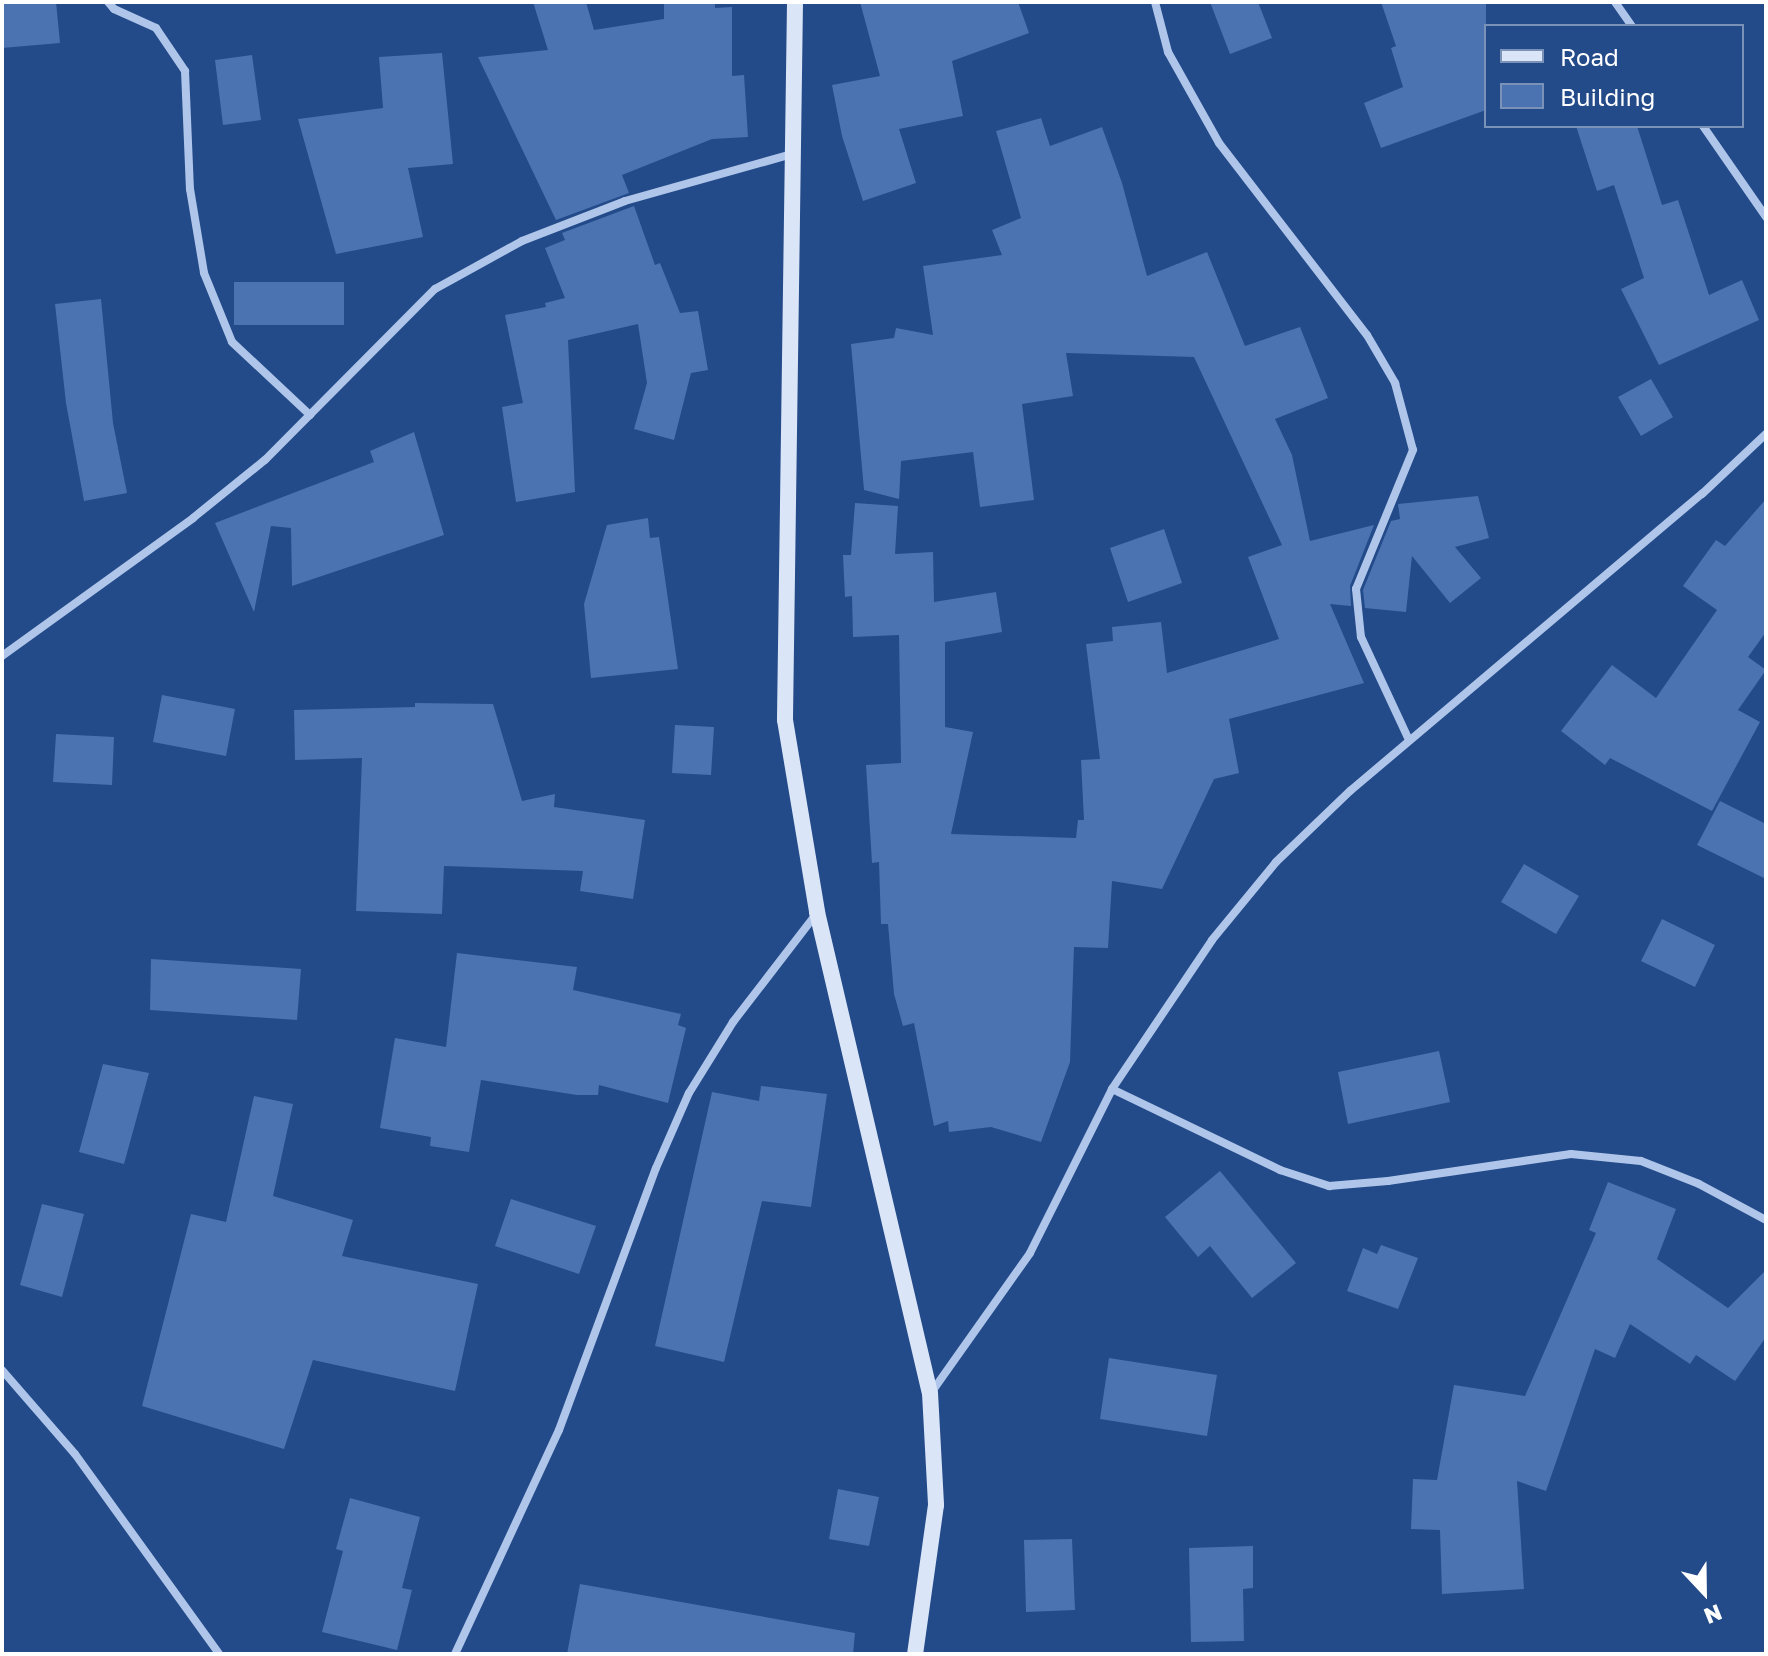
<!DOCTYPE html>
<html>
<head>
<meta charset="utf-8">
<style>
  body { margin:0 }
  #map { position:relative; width:1768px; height:1656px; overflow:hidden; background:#234a89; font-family:"Golos Text",sans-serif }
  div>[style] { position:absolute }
  .building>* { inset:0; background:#4b73b1 }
  .street>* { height:8px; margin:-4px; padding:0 4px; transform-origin:4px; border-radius:4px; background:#afc6ea }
  .secondary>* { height:16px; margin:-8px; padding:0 8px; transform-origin:8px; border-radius:8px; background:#dae5f8 }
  span { translate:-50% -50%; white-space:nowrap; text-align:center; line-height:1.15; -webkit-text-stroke:7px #234a89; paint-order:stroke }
  .frame { position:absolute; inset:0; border:4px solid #fff; pointer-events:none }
  .legend { position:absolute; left:1484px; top:24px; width:260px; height:104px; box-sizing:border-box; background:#234a89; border:2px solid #7b92b8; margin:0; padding:10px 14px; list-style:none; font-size:24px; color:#fff }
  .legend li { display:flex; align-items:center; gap:16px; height:40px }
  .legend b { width:40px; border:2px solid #7b92b8 }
  .north { position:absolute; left:1664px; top:1552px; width:80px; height:80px; -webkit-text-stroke:6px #234a89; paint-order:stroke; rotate:158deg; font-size:22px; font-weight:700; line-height:32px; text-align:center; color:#fff }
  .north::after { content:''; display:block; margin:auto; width:28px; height:36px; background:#fff; clip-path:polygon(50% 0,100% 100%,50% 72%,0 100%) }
</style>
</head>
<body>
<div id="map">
  <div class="building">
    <div style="clip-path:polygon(2px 2px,56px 2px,60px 43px,2px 48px)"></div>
    <div style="clip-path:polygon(533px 2px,586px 2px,594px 30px,664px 19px,664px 2px,715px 2px,715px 8px,732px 7px,732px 76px,744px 75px,748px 137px,712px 139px,622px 175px,629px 193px,556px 220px,478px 57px,548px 50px)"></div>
    <div style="clip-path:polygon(860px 2px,1018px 2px,1029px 33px,952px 61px,963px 116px,899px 129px,916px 183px,863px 201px,842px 136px,832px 85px,880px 76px)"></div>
    <div style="clip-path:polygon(1210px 2px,1258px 2px,1272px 38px,1230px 54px)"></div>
    <div style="clip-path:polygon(1381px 2px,1486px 2px,1486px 110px,1381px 148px,1364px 103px,1403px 87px,1391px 48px,1396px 46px)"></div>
    <div style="clip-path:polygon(442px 53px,453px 164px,408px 168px,423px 237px,336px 254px,298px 119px,383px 108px,379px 57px)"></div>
    <div style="clip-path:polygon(252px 55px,261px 120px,223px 125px,215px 60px)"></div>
    <div style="clip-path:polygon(1041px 118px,1050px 146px,1102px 127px,1122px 183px,1147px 276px,1207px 252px,1245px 346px,1300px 327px,1328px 398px,1275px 419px,1292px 455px,1310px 541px,1374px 525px,1350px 586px,1351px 606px,1330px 604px,1364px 683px,1229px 719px,1239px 773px,1214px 779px,1162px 889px,1112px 881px,1108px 948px,1074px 947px,1070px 1062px,1041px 1142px,991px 1127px,949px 1132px,948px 1121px,934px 1126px,914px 1023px,903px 1026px,894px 994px,888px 924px,881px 924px,879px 862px,872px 863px,866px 765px,901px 763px,899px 635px,853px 637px,852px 596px,845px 597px,843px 555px,851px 555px,855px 503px,898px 506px,895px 554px,933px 552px,934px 602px,996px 592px,1002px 632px,945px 642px,945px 727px,973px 732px,951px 834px,1076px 838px,1078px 820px,1084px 820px,1081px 760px,1100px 759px,1086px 644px,1113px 641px,1112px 627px,1161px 622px,1167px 673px,1279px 639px,1248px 557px,1282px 545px,1194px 357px,1066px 353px,1073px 396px,1022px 404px,1034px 500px,980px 507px,973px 452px,901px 461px,899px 499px,864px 490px,851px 344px,894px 338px,896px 328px,933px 335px,923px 266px,1002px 255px,992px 230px,1021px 218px,996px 131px)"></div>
    <div style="clip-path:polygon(1576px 126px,1637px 126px,1662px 205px,1678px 200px,1709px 295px,1742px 280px,1759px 320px,1659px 365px,1621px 289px,1644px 278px,1614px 185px,1597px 191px)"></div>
    <div style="clip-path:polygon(634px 206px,655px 265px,660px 263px,680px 313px,698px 311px,708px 370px,691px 373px,674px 440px,634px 429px,647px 383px,638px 324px,568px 340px,575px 492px,516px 502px,502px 407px,523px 403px,505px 315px,546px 307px,545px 303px,565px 298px,545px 248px,565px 240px,562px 233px)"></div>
    <div style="clip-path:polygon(234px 282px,344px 282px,344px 325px,234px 325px)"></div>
    <div style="clip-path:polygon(101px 299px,113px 423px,127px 493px,84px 501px,66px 403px,55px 304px)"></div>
    <div style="clip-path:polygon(1651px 379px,1673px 417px,1641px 436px,1618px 397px)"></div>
    <div style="clip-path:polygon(414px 432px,444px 535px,292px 586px,291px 528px,271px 526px,254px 612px,215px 523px,374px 462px,370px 451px)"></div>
    <div style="clip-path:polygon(1478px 496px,1489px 538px,1455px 547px,1481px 578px,1450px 603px,1412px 556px,1406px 612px,1365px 608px,1363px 590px,1391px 521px,1400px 519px,1398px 504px)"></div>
    <div style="clip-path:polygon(1766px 499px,1766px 632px,1748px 657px,1766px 670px,1738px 710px,1760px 722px,1712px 811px,1610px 758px,1605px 765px,1561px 731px,1612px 665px,1656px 698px,1717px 610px,1683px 586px,1716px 540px,1725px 546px)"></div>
    <div style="clip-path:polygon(648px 518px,650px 538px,659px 537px,678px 669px,591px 678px,584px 604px,607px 525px)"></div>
    <div style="clip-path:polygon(1164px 529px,1182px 583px,1128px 602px,1110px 548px)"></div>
    <div style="clip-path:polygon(162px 695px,235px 709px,226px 756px,153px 742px)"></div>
    <div style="clip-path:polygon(415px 703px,493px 704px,522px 801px,555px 794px,554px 807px,645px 820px,633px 899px,580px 891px,583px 871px,444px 866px,442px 914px,356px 911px,362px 758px,295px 760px,294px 710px,415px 707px)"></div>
    <div style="clip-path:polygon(675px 725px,714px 727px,711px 775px,672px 773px)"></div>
    <div style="clip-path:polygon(56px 734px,114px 737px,112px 785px,53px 782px)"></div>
    <div style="clip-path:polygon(1720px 801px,1766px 824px,1766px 879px,1697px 845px)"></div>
    <div style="clip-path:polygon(1524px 864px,1579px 896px,1556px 934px,1501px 902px)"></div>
    <div style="clip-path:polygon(1662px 919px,1715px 945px,1695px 987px,1641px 961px)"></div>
    <div style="clip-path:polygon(457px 953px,577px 967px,573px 990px,681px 1014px,678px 1025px,686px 1028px,668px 1103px,599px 1085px,598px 1095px,577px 1095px,481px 1080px,469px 1152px,430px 1146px,431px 1137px,380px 1128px,395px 1038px,446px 1047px)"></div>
    <div style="clip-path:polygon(151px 959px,301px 969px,297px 1020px,150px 1010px)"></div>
    <div style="clip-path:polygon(1439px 1051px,1450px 1102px,1348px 1124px,1338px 1072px)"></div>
    <div style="clip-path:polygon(103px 1064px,149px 1073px,124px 1164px,79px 1152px)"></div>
    <div style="clip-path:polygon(761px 1086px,827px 1094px,811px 1207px,762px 1201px,724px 1362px,655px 1346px,712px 1092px,759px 1101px)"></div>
    <div style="clip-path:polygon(254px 1096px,293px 1104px,273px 1196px,353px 1220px,342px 1256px,478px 1284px,455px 1391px,313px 1360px,284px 1449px,142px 1406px,191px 1214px,226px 1222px)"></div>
    <div style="clip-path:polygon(1220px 1171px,1296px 1263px,1252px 1298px,1210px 1246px,1198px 1257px,1165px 1217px)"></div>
    <div style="clip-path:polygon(1608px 1182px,1676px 1209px,1657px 1259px,1728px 1308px,1766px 1270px,1766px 1337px,1735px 1381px,1696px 1355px,1690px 1364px,1630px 1324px,1615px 1358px,1595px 1349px,1546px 1491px,1517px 1481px,1524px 1589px,1442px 1594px,1440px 1530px,1411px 1529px,1413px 1479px,1437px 1480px,1454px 1385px,1525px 1396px,1596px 1233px,1589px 1230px)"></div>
    <div style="clip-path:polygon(511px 1199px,596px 1226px,579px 1274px,495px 1246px)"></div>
    <div style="clip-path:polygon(42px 1204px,84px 1214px,62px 1297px,20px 1285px)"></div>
    <div style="clip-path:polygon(1381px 1245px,1418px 1258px,1398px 1309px,1347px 1291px,1363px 1248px,1377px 1254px)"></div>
    <div style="clip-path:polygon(1109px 1358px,1217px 1375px,1207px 1436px,1100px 1419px)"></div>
    <div style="clip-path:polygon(838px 1489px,879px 1497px,869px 1546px,829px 1539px)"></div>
    <div style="clip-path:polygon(350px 1498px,420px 1517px,402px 1588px,412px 1590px,397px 1650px,322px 1632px,343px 1551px,336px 1549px)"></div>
    <div style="clip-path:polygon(1072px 1539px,1075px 1610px,1026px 1612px,1024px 1540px)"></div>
    <div style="clip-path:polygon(1253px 1546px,1253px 1588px,1243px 1589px,1244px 1641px,1191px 1642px,1189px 1548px)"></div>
    <div style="clip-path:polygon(580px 1584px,855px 1633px,853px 1654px,567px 1654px)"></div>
  </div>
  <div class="street">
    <div style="left:108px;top:2px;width:9px;rotate:49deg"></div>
    <div style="left:114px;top:9px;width:46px;rotate:24.3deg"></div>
    <div style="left:156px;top:28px;width:52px;rotate:56deg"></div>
    <div style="left:185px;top:71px;width:118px;rotate:87.6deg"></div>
    <div style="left:190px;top:189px;width:85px;rotate:80.5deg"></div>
    <div style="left:204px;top:273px;width:74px;rotate:67.9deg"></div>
    <div style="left:232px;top:342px;width:107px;rotate:43.1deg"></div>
    <div style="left:1155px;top:2px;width:52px;rotate:75.4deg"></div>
    <div style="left:1168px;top:52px;width:104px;rotate:60.7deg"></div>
    <div style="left:1219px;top:143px;width:242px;rotate:52.4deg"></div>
    <div style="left:1367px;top:335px;width:56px;rotate:59.7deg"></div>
    <div style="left:1395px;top:383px;width:69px;rotate:75deg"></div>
    <div style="left:1413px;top:450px;width:150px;rotate:112.3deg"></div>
    <div style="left:1356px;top:589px;width:48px;rotate:84.1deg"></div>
    <div style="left:1361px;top:637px;width:114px;rotate:65deg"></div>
    <div style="left:1615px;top:2px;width:29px;rotate:55deg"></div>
    <div style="left:1703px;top:126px;width:111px;rotate:55.3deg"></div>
    <div style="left:2px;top:656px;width:236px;rotate:-35.8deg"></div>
    <div style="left:193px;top:518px;width:92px;rotate:-38.9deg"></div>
    <div style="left:265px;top:460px;width:241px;rotate:-45.2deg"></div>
    <div style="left:435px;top:289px;width:99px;rotate:-28.9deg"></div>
    <div style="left:522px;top:241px;width:110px;rotate:-21.2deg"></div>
    <div style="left:625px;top:201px;width:173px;rotate:-15.7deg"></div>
    <div style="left:1112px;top:1089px;width:187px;rotate:25.7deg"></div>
    <div style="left:1280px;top:1170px;width:52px;rotate:18.1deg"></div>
    <div style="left:1329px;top:1186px;width:59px;rotate:-4.8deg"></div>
    <div style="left:1388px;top:1181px;width:185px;rotate:-8.4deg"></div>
    <div style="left:1571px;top:1154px;width:70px;rotate:5.7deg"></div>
    <div style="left:1641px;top:1161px;width:62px;rotate:21.6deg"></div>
    <div style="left:1699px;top:1184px;width:76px;rotate:28.2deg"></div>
    <div style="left:2px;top:1370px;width:111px;rotate:49deg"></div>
    <div style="left:75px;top:1454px;width:246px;rotate:54.2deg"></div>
    <div style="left:931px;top:1393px;width:171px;rotate:-54.7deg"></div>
    <div style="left:1030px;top:1253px;width:183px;rotate:-63.4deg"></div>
    <div style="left:1112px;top:1089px;width:179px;rotate:-56.1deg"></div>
    <div style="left:1212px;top:940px;width:101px;rotate:-50.6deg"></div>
    <div style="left:1276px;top:862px;width:103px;rotate:-43.8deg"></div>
    <div style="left:1350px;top:791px;width:461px;rotate:-40.2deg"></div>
    <div style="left:1702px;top:494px;width:88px;rotate:-43.2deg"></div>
    <div style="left:455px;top:1654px;width:247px;rotate:-65.1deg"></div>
    <div style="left:559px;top:1430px;width:279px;rotate:-69.7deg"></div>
    <div style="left:656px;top:1168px;width:82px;rotate:-66.3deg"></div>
    <div style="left:689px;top:1093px;width:84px;rotate:-58.2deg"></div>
    <div style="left:733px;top:1022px;width:138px;rotate:-52.4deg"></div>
  </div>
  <div class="secondary">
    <div style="left:795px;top:2px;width:718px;rotate:90.8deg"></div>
    <div style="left:785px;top:720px;width:195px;rotate:80.5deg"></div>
    <div style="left:817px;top:912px;width:494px;rotate:76.8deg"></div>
    <div style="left:930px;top:1393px;width:112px;rotate:86.9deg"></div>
    <div style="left:936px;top:1505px;width:150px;rotate:98deg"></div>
  </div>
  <div class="frame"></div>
  <ul class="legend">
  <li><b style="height:10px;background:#dae5f8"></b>Road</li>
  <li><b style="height:22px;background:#4b73b1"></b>Building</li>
  </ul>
  <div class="north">N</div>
</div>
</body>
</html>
